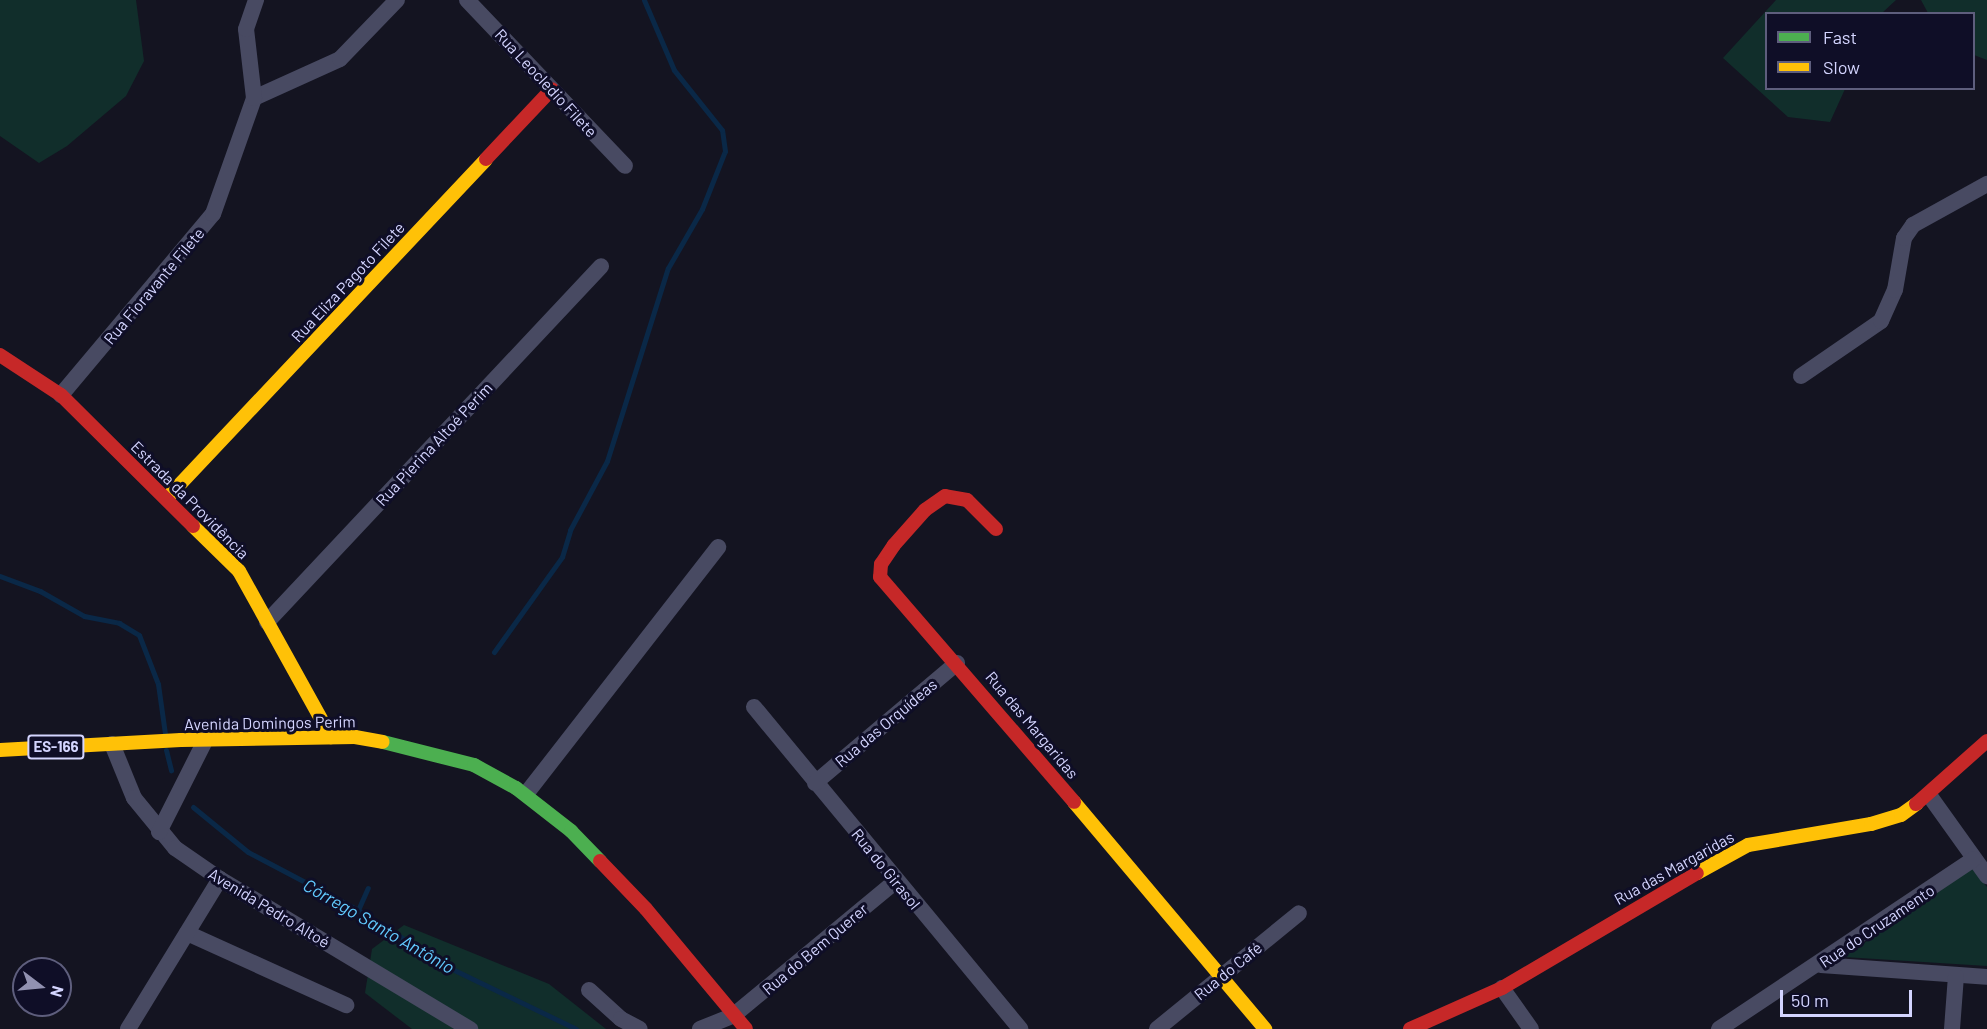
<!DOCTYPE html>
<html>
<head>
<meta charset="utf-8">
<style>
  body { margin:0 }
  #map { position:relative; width:1987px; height:1029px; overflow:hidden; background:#141421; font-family:Barlow,sans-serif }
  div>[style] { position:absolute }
  .green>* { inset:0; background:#112e2b }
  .stream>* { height:5px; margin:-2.5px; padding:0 2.5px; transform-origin:2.5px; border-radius:2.5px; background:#0a2847 }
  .street>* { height:16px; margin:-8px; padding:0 8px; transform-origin:8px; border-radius:8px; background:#484a62 }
  .fast>* { height:14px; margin:-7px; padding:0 7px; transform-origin:7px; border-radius:7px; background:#4caf50 }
  .slow>* { height:14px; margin:-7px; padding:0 7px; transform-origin:7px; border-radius:7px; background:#ffc107 }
  .jam>* { height:14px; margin:-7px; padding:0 7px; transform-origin:7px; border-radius:7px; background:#c62828 }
  span { translate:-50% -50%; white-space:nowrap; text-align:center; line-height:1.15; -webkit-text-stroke:6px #0f0e27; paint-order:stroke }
  .shield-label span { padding:2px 4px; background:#0f0e27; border:2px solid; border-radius:4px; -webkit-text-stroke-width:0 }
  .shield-label { font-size:15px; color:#d4d5ff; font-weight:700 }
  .street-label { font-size:16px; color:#d4d5ff }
  .water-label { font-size:18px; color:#62cbff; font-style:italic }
  .legend { position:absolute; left:1765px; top:12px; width:210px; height:78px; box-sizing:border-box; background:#0f0e27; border:2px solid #5e5e7d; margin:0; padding:8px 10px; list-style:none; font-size:18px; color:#d4d5ff }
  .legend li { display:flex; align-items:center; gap:12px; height:30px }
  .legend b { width:30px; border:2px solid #5e5e7d }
  .north { position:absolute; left:12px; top:957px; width:60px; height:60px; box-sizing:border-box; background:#0f0e27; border:2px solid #5e5e7d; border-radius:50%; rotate:106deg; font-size:16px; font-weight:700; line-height:24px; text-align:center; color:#d4d5ff }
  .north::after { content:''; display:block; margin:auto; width:21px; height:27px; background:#9191b1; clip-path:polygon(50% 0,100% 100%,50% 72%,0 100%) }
  .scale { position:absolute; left:1780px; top:990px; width:132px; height:27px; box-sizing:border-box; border:3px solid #d4d5ff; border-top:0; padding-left:8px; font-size:18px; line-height:21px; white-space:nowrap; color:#d4d5ff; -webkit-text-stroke:4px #0f0e27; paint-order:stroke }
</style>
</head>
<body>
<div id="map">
  <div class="green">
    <div style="clip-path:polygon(0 0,136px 0,144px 61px,126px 96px,67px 146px,39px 163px,0 136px)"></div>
    <div style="clip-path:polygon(1776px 0,1896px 0,1882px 13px,1766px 14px,1766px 88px,1845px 89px,1830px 122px,1788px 117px,1723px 58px)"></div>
    <div style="clip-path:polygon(1921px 0,1987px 0,1987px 60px,1974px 55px,1974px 14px,1928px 13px)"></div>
    <div style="clip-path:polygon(1972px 868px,1987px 887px,1987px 966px,1844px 957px)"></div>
    <div style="clip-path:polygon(404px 925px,549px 984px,606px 1029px,412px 1029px,365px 993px,372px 949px)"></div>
  </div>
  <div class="stream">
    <div style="left:0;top:576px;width:43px;rotate:20.6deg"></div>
    <div style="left:40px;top:591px;width:51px;rotate:29.6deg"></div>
    <div style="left:84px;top:616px;width:36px;rotate:11deg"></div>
    <div style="left:119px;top:623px;width:23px;rotate:31deg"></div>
    <div style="left:139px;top:635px;width:53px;rotate:68.8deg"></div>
    <div style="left:158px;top:684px;width:50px;rotate:82deg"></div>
    <div style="left:494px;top:652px;width:117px;rotate:-54.4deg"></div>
    <div style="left:562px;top:557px;width:28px;rotate:-73deg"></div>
    <div style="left:570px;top:530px;width:78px;rotate:-61.8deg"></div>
    <div style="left:607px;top:461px;width:202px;rotate:-72.5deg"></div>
    <div style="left:668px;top:268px;width:68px;rotate:-60deg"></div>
    <div style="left:702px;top:209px;width:62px;rotate:-68.4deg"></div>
    <div style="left:725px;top:151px;width:21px;rotate:-98deg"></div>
    <div style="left:722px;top:130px;width:77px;rotate:-128.7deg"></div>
    <div style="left:674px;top:70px;width:76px;rotate:-113.2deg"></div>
    <div style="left:166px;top:750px;width:21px;rotate:76deg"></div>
    <div style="left:193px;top:807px;width:71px;rotate:39.3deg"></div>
    <div style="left:248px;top:852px;width:124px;rotate:27.8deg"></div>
    <div style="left:358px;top:910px;width:107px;rotate:32.3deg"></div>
    <div style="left:448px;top:967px;width:142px;rotate:25.8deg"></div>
    <div style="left:358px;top:910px;width:24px;rotate:-66deg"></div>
  </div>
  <div class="street">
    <div style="left:467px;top:0;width:229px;rotate:46.4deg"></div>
    <div style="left:254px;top:98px;width:94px;rotate:-24.4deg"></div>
    <div style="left:340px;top:59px;width:82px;rotate:-46deg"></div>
    <div style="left:1801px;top:376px;width:97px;rotate:-34.5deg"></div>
    <div style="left:1881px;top:321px;width:34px;rotate:-66deg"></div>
    <div style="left:1895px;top:290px;width:53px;rotate:-80.2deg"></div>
    <div style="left:1904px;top:238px;width:16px;rotate:-55deg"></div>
    <div style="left:1913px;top:225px;width:85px;rotate:-29deg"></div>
    <div style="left:61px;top:395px;width:236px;rotate:-50deg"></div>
    <div style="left:213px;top:214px;width:123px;rotate:-70.5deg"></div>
    <div style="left:254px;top:98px;width:69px;rotate:-96.6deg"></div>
    <div style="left:246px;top:29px;width:31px;rotate:-71deg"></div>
    <div style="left:267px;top:622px;width:488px;rotate:-46.8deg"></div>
    <div style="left:754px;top:707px;width:418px;rotate:50.4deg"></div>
    <div style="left:112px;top:744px;width:58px;rotate:67.8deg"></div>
    <div style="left:134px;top:798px;width:65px;rotate:50.6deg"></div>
    <div style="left:175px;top:848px;width:55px;rotate:34.6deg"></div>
    <div style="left:220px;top:879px;width:292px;rotate:31deg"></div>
    <div style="left:815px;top:783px;width:186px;rotate:-40.2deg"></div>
    <div style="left:526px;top:794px;width:313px;rotate:-52.1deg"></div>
    <div style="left:1929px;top:795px;width:100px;rotate:54.4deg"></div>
    <div style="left:159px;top:832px;width:104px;rotate:-63.2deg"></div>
    <div style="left:187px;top:933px;width:175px;rotate:24.4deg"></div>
    <div style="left:1821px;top:965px;width:166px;rotate:4.1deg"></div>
    <div style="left:1502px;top:988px;width:50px;rotate:54.7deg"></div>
    <div style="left:589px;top:990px;width:43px;rotate:42.2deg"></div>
    <div style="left:621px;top:1019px;width:21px;rotate:28deg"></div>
    <div style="left:128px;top:1029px;width:176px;rotate:-58.5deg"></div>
    <div style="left:700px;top:1029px;width:37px;rotate:-22deg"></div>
    <div style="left:734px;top:1015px;width:209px;rotate:-39.6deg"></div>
    <div style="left:1157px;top:1029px;width:183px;rotate:-39.2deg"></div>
    <div style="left:1719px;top:1029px;width:306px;rotate:-33.7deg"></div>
    <div style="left:1952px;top:1029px;width:53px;rotate:-85.7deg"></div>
  </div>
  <div class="fast">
    <div style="left:383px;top:742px;width:94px;rotate:14.2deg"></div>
    <div style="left:474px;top:765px;width:48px;rotate:28.7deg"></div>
    <div style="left:516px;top:788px;width:70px;rotate:38deg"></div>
    <div style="left:571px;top:831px;width:42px;rotate:46deg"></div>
  </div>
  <div class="slow">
    <div style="left:167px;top:498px;width:465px;rotate:-46.7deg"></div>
    <div style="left:193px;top:526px;width:64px;rotate:44.4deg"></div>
    <div style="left:239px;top:571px;width:190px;rotate:61deg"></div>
    <div style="left:0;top:750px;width:181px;rotate:-3.2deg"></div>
    <div style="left:181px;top:740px;width:174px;rotate:-1deg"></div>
    <div style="left:355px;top:737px;width:28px;rotate:10deg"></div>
    <div style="left:1074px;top:802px;width:297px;rotate:49.9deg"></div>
    <div style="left:1697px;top:873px;width:58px;rotate:-28.8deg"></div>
    <div style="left:1748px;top:845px;width:125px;rotate:-9.7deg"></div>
    <div style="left:1871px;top:824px;width:31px;rotate:-17deg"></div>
    <div style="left:1901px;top:815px;width:19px;rotate:-36deg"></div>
  </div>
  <div class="jam">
    <div style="left:486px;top:159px;width:96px;rotate:-46.7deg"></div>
    <div style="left:0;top:355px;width:73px;rotate:33.3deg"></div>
    <div style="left:61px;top:395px;width:186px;rotate:44.8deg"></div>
    <div style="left:996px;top:529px;width:41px;rotate:-135deg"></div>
    <div style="left:967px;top:500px;width:22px;rotate:-170deg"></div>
    <div style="left:945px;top:496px;width:24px;rotate:145deg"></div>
    <div style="left:925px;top:510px;width:47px;rotate:131.5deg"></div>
    <div style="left:894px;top:545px;width:23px;rotate:124deg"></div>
    <div style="left:881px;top:564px;width:13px;rotate:94deg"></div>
    <div style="left:880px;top:577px;width:297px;rotate:49.2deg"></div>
    <div style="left:1916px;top:804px;width:95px;rotate:-41.6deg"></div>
    <div style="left:600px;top:861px;width:66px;rotate:46.2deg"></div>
    <div style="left:646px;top:909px;width:156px;rotate:50.2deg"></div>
    <div style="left:1410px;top:1029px;width:101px;rotate:-24deg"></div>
    <div style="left:1502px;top:988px;width:226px;rotate:-30.5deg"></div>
  </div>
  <div class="shield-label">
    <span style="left:56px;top:747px">ES-166</span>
  </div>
  <div class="street-label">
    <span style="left:546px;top:83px;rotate:47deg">Rua Leocledio Filete</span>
    <span style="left:348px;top:282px;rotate:-47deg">Rua Eliza Pagoto Filete</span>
    <span style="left:154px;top:286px;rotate:-50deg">Rua Fioravante Filete</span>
    <span style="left:434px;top:444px;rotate:-47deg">Rua Pierina Altoé Perim</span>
    <span style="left:190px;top:500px;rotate:45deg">Estrada da Providência</span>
    <span style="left:270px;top:723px;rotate:-1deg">Avenida Domingos Perim</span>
    <span style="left:886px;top:723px;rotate:-40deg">Rua das Orquídeas</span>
    <span style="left:1032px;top:725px;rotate:50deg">Rua das Margaridas</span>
    <span style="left:1674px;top:868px;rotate:-29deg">Rua das Margaridas</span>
    <span style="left:886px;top:869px;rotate:51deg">Rua do Girasol</span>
    <span style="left:269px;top:908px;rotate:31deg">Avenida Pedro Altoé</span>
    <span style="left:1877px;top:926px;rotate:-34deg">Rua do Cruzamento</span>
    <span style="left:815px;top:949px;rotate:-40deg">Rua do Bem Querer</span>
    <span style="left:1228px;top:971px;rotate:-39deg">Rua do Café</span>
  </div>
  <div class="water-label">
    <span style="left:379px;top:926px;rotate:30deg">Córrego Santo Antônio</span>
  </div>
  <ul class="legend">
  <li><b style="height:8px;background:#4caf50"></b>Fast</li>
  <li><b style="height:8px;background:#ffc107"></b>Slow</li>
  </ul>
  <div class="north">N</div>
  <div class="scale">50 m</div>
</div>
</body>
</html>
